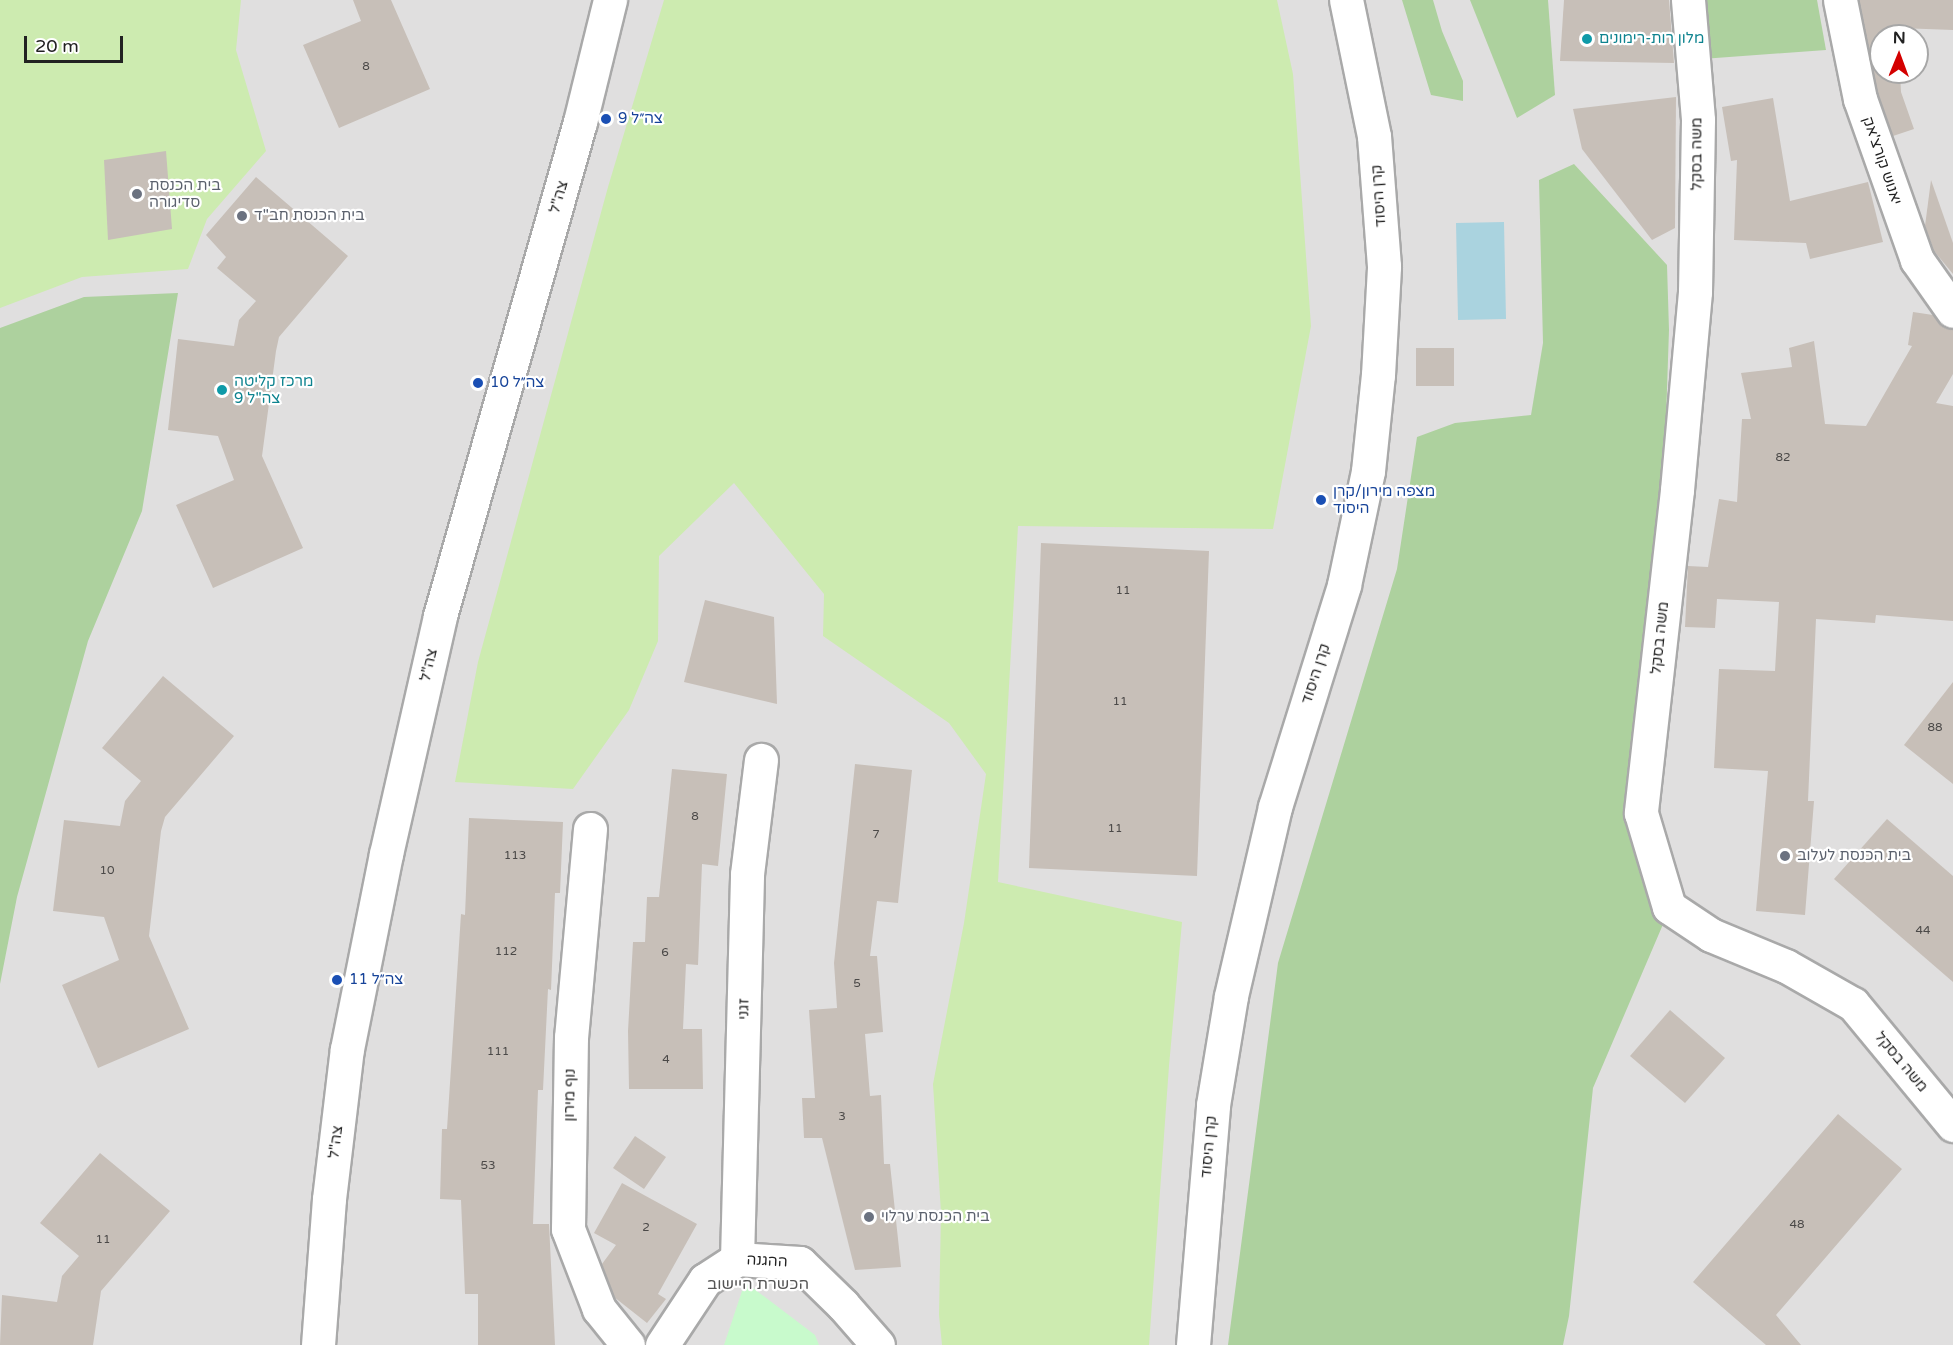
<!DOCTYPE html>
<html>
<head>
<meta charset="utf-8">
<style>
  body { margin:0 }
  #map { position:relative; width:1953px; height:1345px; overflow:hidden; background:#f2efe9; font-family:"Varela Round",Heebo,sans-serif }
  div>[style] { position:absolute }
  .residential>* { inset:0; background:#e0dfdf }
  .grass>* { inset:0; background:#cdebb0 }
  .forest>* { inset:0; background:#add19e }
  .park>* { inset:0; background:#c8facc }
  .water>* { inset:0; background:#aad3df }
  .building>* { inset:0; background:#c7bfb8 }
  .roads { filter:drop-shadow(2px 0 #a9a9a9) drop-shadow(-2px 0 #a9a9a9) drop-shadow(0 2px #a9a9a9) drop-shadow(0 -2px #a9a9a9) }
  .minor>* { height:33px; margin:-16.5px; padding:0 16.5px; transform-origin:16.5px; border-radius:16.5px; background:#fff }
  .dots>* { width:16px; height:16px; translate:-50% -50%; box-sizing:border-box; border:3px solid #fff; border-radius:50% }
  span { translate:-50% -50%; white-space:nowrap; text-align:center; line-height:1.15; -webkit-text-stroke:4.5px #fff; paint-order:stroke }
  .number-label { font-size:12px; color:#4b4948 }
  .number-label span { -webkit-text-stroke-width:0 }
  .culture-label { font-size:15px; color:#0d838f }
  .left { translate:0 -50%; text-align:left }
  .transit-label { font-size:15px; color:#164399 }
  .street-label { font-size:15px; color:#222 }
  .worship-label { font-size:15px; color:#5b616d }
  .neighbourhood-label { font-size:16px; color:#555 }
  .north { position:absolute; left:1869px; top:24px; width:60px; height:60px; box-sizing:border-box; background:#fff; border:2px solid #a7a7a7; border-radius:50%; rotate:1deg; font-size:16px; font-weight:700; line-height:24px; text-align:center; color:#222 }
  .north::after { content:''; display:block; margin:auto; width:21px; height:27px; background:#d40000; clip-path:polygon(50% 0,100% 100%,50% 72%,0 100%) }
  .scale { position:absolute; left:24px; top:36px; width:99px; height:27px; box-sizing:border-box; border:3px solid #222; border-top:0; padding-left:8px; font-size:18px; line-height:21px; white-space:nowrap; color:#222; -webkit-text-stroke:4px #fff; paint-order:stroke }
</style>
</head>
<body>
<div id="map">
  <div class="residential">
    <div style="clip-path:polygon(evenodd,0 0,1953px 0,1953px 1345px,0 1345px,0 0,1881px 36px,1917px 36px,1917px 72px,1881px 72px,1881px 36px)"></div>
  </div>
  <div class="grass">
    <div style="clip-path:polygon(0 0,241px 0,236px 50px,266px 151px,207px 219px,188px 269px,82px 277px,0 308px)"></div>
    <div style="clip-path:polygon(664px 0,1277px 0,1293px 74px,1311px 326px,1273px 529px,1018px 526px,998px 882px,1182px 922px,1169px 1066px,1149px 1345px,942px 1345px,939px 1315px,941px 1213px,933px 1084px,964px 923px,986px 774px,949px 723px,823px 636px,824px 594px,734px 483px,659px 556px,658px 641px,629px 710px,573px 789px,455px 782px,478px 662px,608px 187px)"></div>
  </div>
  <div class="forest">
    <div style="clip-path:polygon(1402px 0,1433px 0,1442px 31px,1463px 81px,1463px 101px,1431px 95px)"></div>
    <div style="clip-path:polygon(1470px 0,1548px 0,1555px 95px,1517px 118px)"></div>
    <div style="clip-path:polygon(1698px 0,1817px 0,1826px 50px,1702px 59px)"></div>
    <div style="clip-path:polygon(1574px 164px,1667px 265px,1669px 330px,1663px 507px,1641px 797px,1664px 922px,1593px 1088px,1569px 1316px,1563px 1345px,1228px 1345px,1278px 963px,1397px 569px,1417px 437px,1455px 423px,1531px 415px,1543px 343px,1539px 180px)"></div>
    <div style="clip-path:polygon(178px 293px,142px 511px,88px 641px,17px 897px,0 984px,0 328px,84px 297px)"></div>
  </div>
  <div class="park">
    <div style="clip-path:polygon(745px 1282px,815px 1335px,819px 1345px,724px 1345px)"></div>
  </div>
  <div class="water">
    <div style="clip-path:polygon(1504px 222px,1506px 319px,1458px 320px,1456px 223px)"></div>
  </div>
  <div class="building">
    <div style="clip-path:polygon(353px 0,391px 0,430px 89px,339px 128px,303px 45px,361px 21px)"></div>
    <div style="clip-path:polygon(1564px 0,1669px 0,1674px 63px,1560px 61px)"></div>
    <div style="clip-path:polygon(1859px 0,1953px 0,1953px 30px,1899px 28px,1899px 36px,1881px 36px,1881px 72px,1900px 72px,1901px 92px,1914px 129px,1893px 136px,1878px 94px)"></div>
    <div style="clip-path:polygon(1676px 97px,1675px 228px,1652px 240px,1582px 149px,1573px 109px)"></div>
    <div style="clip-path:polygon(1773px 98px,1790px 201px,1868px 182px,1883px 242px,1810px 259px,1806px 243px,1734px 240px,1737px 160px,1731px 161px,1722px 107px)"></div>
    <div style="clip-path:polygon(166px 151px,172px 229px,108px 240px,104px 160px)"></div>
    <div style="clip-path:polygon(256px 177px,348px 256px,279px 337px,276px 351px,262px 456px,303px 548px,213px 588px,176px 505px,234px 480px,218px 436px,168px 430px,178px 339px,234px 346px,239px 320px,256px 301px,217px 268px,226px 257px,206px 235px)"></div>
    <div style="clip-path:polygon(1931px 180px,1953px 243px,1953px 274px,1934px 251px,1925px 226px)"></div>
    <div style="clip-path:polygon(1913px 312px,1933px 315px,1945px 328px,1953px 329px,1953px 374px,1936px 403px,1953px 406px,1953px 621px,1876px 615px,1875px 623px,1816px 619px,1808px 801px,1814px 801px,1805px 915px,1756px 911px,1768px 771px,1714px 768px,1719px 669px,1775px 671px,1779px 602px,1717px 599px,1715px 628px,1685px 627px,1688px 566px,1708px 567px,1719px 499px,1737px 502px,1742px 419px,1751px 419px,1741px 373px,1792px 367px,1789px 348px,1814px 341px,1825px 424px,1866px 426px,1912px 346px,1908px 345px)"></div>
    <div style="clip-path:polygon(1416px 348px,1454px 348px,1454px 386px,1416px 386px)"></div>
    <div style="clip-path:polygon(1041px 543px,1209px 551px,1197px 876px,1029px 868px)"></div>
    <div style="clip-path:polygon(705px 600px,774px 617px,777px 704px,684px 682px)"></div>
    <div style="clip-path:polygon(163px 676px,234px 736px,165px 817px,161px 831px,149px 936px,189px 1029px,98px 1068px,62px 985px,119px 960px,104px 917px,53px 911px,64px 820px,120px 826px,125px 801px,141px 781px,102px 748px)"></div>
    <div style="clip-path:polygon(1953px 682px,1953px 784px,1904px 745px)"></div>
    <div style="clip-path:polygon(855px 764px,912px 770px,898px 903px,877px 901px,870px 956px,877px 956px,883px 1032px,865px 1034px,870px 1096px,881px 1095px,884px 1164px,890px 1164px,901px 1267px,855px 1270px,822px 1138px,804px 1138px,802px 1098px,815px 1098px,809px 1010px,837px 1008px,834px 963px)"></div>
    <div style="clip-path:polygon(672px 769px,727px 774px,718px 866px,702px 864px,698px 965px,686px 964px,683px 1029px,702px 1029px,703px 1089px,629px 1089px,628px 1031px,633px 942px,645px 942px,647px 897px,659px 897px)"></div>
    <div style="clip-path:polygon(469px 818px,563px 822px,560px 893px,555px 893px,551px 990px,548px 989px,543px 1090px,538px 1090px,533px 1224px,549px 1224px,555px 1345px,478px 1345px,478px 1294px,465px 1294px,461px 1200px,440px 1199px,442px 1129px,447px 1129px,461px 914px,465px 915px)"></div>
    <div style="clip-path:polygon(1887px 819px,1953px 876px,1953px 982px,1834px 879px)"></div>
    <div style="clip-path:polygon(1670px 1010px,1725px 1058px,1685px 1103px,1630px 1056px)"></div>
    <div style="clip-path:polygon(1838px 1114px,1902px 1169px,1776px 1315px,1801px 1345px,1766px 1345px,1693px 1282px)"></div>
    <div style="clip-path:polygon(635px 1136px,666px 1157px,644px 1189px,613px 1168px)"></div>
    <div style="clip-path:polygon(100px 1153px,170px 1211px,101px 1291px,93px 1345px,0 1345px,2px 1295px,57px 1302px,62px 1276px,79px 1256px,40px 1223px)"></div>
    <div style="clip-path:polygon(622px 1183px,697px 1224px,658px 1294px,666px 1299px,647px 1323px,614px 1297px,602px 1264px,616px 1245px,594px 1233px)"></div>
  </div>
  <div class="roads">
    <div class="minor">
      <div style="left:1688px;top:0;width:120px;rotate:85.2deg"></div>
      <div style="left:1698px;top:120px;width:172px;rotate:91deg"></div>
      <div style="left:1695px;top:292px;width:199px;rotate:95.2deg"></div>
      <div style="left:1677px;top:490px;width:325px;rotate:96.4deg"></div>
      <div style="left:1641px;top:813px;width:98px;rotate:73.4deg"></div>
      <div style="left:1669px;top:907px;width:50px;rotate:33.7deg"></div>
      <div style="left:1711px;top:935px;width:81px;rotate:22.5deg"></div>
      <div style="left:1786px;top:966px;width:77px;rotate:29.6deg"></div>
      <div style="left:1853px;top:1004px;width:157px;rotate:50.4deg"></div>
      <div style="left:1840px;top:0;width:101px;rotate:78.6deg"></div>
      <div style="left:1860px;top:99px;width:171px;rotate:70.5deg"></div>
      <div style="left:1917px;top:260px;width:62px;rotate:54.8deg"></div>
      <div style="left:590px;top:829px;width:209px;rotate:95.2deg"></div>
      <div style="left:571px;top:1037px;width:192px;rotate:90.9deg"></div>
      <div style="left:568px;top:1229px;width:86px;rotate:68.8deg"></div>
      <div style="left:599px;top:1309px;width:46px;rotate:51.1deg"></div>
      <div style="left:737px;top:1259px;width:385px;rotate:-88.5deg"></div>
      <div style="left:747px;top:874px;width:115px;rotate:-83deg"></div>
      <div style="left:318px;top:1345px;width:146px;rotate:-85.7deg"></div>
      <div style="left:329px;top:1199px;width:151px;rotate:-83.2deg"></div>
      <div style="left:347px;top:1049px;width:199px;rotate:-78.7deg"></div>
      <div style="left:386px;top:854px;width:244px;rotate:-77.2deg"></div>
      <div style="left:440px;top:616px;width:513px;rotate:-74.18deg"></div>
      <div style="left:580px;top:122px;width:126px;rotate:-76.2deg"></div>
      <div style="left:662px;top:1345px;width:78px;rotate:-56.5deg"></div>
      <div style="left:705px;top:1280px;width:38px;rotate:-33deg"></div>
      <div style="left:737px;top:1259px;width:63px;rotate:3.6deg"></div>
      <div style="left:800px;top:1263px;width:60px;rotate:44.3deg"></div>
      <div style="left:843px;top:1305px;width:53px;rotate:48.8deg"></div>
      <div style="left:1193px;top:1345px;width:241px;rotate:-85.2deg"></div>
      <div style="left:1213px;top:1105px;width:110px;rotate:-80.6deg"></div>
      <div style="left:1231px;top:996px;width:194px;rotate:-76.9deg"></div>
      <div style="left:1275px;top:807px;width:232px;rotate:-72.7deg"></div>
      <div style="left:1344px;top:585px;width:116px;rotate:-78.1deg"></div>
      <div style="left:1368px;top:471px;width:97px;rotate:-84.1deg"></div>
      <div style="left:1378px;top:375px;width:109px;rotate:-86.8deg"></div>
      <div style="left:1384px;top:266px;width:130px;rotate:-94.4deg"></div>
      <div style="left:1374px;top:136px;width:139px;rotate:-101.6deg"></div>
    </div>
  </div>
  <div class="dots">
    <div style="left:1587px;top:39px;background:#0f9aa8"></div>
    <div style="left:606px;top:119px;background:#1a4fb4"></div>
    <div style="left:137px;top:194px;background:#6b7280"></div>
    <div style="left:242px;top:216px;background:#6b7280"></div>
    <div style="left:478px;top:383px;background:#1a4fb4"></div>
    <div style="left:222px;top:390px;background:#0f9aa8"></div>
    <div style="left:1321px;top:500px;background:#1a4fb4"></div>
    <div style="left:1785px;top:856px;background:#6b7280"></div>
    <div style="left:337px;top:980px;background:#1a4fb4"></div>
    <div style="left:869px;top:1217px;background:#6b7280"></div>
  </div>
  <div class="number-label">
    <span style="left:366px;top:67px">8</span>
    <span style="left:1783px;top:458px">82</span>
    <span style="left:1123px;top:591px">11</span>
    <span style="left:1120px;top:702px">11</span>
    <span style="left:1935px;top:728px">88</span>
    <span style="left:695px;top:817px">8</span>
    <span style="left:1115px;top:829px">11</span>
    <span style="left:876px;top:835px">7</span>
    <span style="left:515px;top:856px">113</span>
    <span style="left:107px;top:871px">10</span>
    <span style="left:1923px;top:931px">44</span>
    <span style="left:506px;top:952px">112</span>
    <span style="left:665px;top:953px">6</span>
    <span style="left:857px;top:984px">5</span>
    <span style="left:498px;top:1052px">111</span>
    <span style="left:666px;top:1060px">4</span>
    <span style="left:842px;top:1117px">3</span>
    <span style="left:488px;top:1166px">53</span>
    <span style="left:1797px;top:1225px">48</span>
    <span style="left:646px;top:1228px">2</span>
    <span style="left:103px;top:1240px">11</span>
  </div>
  <div class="culture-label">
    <span class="left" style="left:1599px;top:39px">מלון רות-רימונים</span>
    <span class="left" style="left:234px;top:390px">מרכז קליטה<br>צה"ל 9</span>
  </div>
  <div class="transit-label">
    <span class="left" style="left:618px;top:119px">צה״ל 9</span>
    <span class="left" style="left:490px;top:383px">צה״ל 10</span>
    <span class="left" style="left:1333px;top:500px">מצפה מירון/קרן<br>היסוד</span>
    <span class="left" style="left:349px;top:980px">צה״ל 11</span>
  </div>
  <div class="street-label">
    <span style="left:1697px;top:154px;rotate:-90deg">משה בסקל</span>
    <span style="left:1882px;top:161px;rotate:71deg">יאנוש קורצ'אק</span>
    <span style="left:1379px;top:196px;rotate:-94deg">קרן היסוד</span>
    <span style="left:559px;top:197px;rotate:-74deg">צה"ל</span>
    <span style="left:1660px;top:638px;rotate:-84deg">משה בסקל</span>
    <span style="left:429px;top:665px;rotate:-77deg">צה"ל</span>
    <span style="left:1316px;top:674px;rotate:-72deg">קרן היסוד</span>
    <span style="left:744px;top:1009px;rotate:-89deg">זגני</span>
    <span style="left:1901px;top:1062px;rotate:50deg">משה בסקל</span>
    <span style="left:570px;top:1095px;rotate:-89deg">נוף מירון</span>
    <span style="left:336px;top:1142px;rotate:-83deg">צה"ל</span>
    <span style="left:1209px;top:1147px;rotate:-85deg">קרן היסוד</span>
    <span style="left:767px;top:1261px;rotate:3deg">ההגנה</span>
  </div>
  <div class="worship-label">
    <span class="left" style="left:149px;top:194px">בית הכנסת<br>סדיגורה</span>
    <span class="left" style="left:254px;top:216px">בית הכנסת חב"ד</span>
    <span class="left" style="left:1797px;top:856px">בית הכנסת לעלוב</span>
    <span class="left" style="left:881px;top:1217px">בית הכנסת ערלוי</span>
  </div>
  <div class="neighbourhood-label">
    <span style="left:758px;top:1284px">הכשרת היישוב</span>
  </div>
  <div class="north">N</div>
  <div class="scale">20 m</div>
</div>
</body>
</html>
